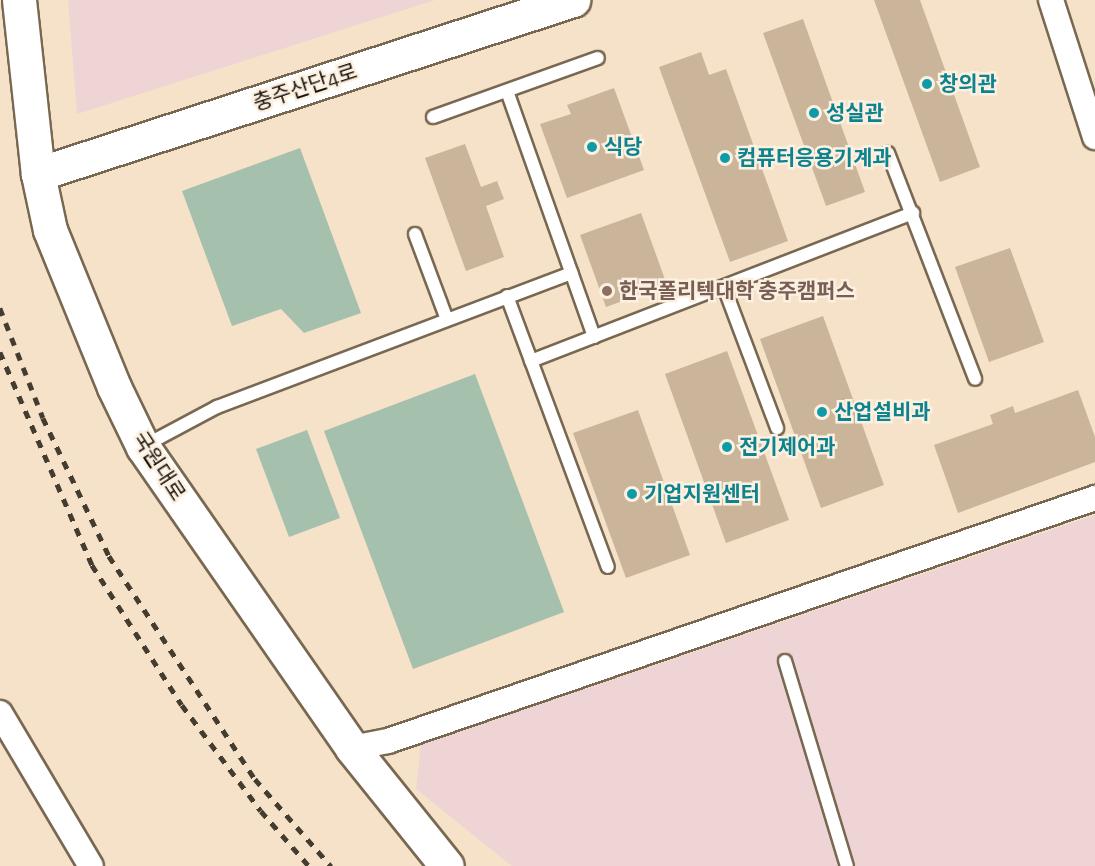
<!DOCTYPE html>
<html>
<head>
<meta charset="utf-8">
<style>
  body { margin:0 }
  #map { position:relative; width:1095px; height:866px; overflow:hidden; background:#f5e2c8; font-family:"Zilla Slab","Noto Sans KR",serif }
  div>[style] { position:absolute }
  .industrial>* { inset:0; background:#eed4d4 }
  .green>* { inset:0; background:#a5c0ac }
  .building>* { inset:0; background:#cab59a }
  .roads { filter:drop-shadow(2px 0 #796851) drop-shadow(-2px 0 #796851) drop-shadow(0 2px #796851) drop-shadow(0 -2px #796851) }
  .lane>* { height:12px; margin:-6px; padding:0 6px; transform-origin:6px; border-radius:6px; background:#fff }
  .street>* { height:24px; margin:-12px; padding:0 12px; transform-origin:12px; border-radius:12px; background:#fff }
  .secondary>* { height:33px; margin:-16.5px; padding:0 16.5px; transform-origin:16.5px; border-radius:16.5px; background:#fff }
  .rail>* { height:4.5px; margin-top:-2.25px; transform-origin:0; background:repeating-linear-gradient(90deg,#453c30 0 8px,transparent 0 16px) }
  .dots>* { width:16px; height:16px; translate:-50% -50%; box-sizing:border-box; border:3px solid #fcf0e1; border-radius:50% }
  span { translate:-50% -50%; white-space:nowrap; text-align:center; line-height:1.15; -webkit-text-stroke:5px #fcf0e1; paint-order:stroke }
  .culture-label { font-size:21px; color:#0d838f; font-weight:700 }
  .left { translate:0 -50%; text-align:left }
  .street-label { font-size:21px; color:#1b140b }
  .education-label { font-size:21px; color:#785e54; font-weight:700 }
</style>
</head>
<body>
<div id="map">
  <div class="industrial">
    <div style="clip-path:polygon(68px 0,435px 0,77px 114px)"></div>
    <div style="clip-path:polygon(1095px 515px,1095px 866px,512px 866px,416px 789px,421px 745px)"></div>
  </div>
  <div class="green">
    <div style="clip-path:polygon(300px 148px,361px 313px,304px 333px,281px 309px,232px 326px,182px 191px)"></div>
    <div style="clip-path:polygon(475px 374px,564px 612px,413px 669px,324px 431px)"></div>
    <div style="clip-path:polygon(307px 430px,340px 518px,289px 537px,256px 449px)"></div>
  </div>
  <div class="building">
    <div style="clip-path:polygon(874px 0,920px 0,980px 167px,940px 182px)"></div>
    <div style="clip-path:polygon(803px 19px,865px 192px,826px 206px,763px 33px)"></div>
    <div style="clip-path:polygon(701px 52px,709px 75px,726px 69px,788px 241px,730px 262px,659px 67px)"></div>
    <div style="clip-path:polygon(614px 88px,644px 170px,567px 198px,540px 124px,571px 114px,567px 105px)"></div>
    <div style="clip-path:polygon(465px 144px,481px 187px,497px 181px,504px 199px,486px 206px,504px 257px,466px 271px,425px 158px)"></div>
    <div style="clip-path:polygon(641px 213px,667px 285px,606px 307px,580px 235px)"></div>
    <div style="clip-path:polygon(1010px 248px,1044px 342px,989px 362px,955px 267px)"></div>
    <div style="clip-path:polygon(823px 316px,884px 485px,821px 508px,760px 339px)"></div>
    <div style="clip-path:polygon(727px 351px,789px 520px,726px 543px,665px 374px)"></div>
    <div style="clip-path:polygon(1078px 390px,1095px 437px,1095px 462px,958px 513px,934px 445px,993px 424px,990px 415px,1013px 406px,1015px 413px)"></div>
    <div style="clip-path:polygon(638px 410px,690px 555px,626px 578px,573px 433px)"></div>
  </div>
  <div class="roads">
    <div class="lane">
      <div style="left:507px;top:91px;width:261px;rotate:70.5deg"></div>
      <div style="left:433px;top:117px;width:175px;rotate:-19.7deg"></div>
      <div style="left:888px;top:153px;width:242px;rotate:68.9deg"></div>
      <div style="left:415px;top:234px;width:89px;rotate:69.5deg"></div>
      <div style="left:724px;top:287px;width:151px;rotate:69.4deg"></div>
      <div style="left:507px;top:296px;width:289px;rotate:69.6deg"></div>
      <div style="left:531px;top:361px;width:410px;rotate:-21.2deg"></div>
      <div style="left:144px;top:446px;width:83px;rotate:-28.1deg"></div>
      <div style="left:217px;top:407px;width:379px;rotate:-20.7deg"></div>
      <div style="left:785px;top:661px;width:214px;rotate:73.2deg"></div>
    </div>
    <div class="street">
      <div style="left:1051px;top:0;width:144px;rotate:72.2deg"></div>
      <div style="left:0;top:713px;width:178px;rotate:59.3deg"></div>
      <div style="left:352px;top:748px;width:37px;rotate:-11deg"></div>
      <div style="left:388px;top:741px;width:748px;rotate:-18.97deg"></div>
    </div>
    <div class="secondary">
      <div style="left:19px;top:0;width:175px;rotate:83.8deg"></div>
      <div style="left:38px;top:174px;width:57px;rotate:77.9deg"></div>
      <div style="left:50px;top:230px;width:170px;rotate:67.8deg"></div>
      <div style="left:114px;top:387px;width:67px;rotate:64.2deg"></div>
      <div style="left:143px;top:447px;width:366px;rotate:55.2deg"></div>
      <div style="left:352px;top:748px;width:151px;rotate:51.2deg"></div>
      <div style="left:38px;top:174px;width:563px;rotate:-18.02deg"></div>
    </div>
  </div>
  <div class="rail">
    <div style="left:0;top:308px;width:118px;rotate:68.6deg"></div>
    <div style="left:43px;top:418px;width:153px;rotate:64.4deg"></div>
    <div style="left:109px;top:556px;width:267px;rotate:56.8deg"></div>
    <div style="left:255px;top:779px;width:116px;rotate:48.9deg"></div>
    <div style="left:0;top:352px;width:232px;rotate:66.6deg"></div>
    <div style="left:92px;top:565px;width:166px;rotate:57.3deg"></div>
    <div style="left:182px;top:705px;width:132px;rotate:53.3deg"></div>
    <div style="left:261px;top:811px;width:73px;rotate:48.9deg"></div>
  </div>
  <div class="dots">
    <div style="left:927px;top:84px;background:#0f9aa8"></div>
    <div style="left:814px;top:113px;background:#0f9aa8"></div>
    <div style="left:592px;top:147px;background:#0f9aa8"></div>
    <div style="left:725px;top:158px;background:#0f9aa8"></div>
    <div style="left:607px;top:291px;background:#8d6e63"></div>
    <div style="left:822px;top:412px;background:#0f9aa8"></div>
    <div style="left:727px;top:447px;background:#0f9aa8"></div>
    <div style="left:632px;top:494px;background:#0f9aa8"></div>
  </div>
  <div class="culture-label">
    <span class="left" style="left:939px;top:84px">창의관</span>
    <span class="left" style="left:826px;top:113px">성실관</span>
    <span class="left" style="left:604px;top:147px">식당</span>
    <span class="left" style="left:737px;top:158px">컴퓨터응용기계과</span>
    <span class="left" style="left:834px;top:412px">산업설비과</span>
    <span class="left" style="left:739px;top:447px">전기제어과</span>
    <span class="left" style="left:644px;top:494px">기업지원센터</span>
  </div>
  <div class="street-label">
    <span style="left:305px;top:87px;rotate:-18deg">충주산단4로</span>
    <span style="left:159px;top:466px;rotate:57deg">국원대로</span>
  </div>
  <div class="education-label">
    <span class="left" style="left:619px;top:291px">한국폴리텍대학 충주캠퍼스</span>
  </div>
</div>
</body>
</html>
